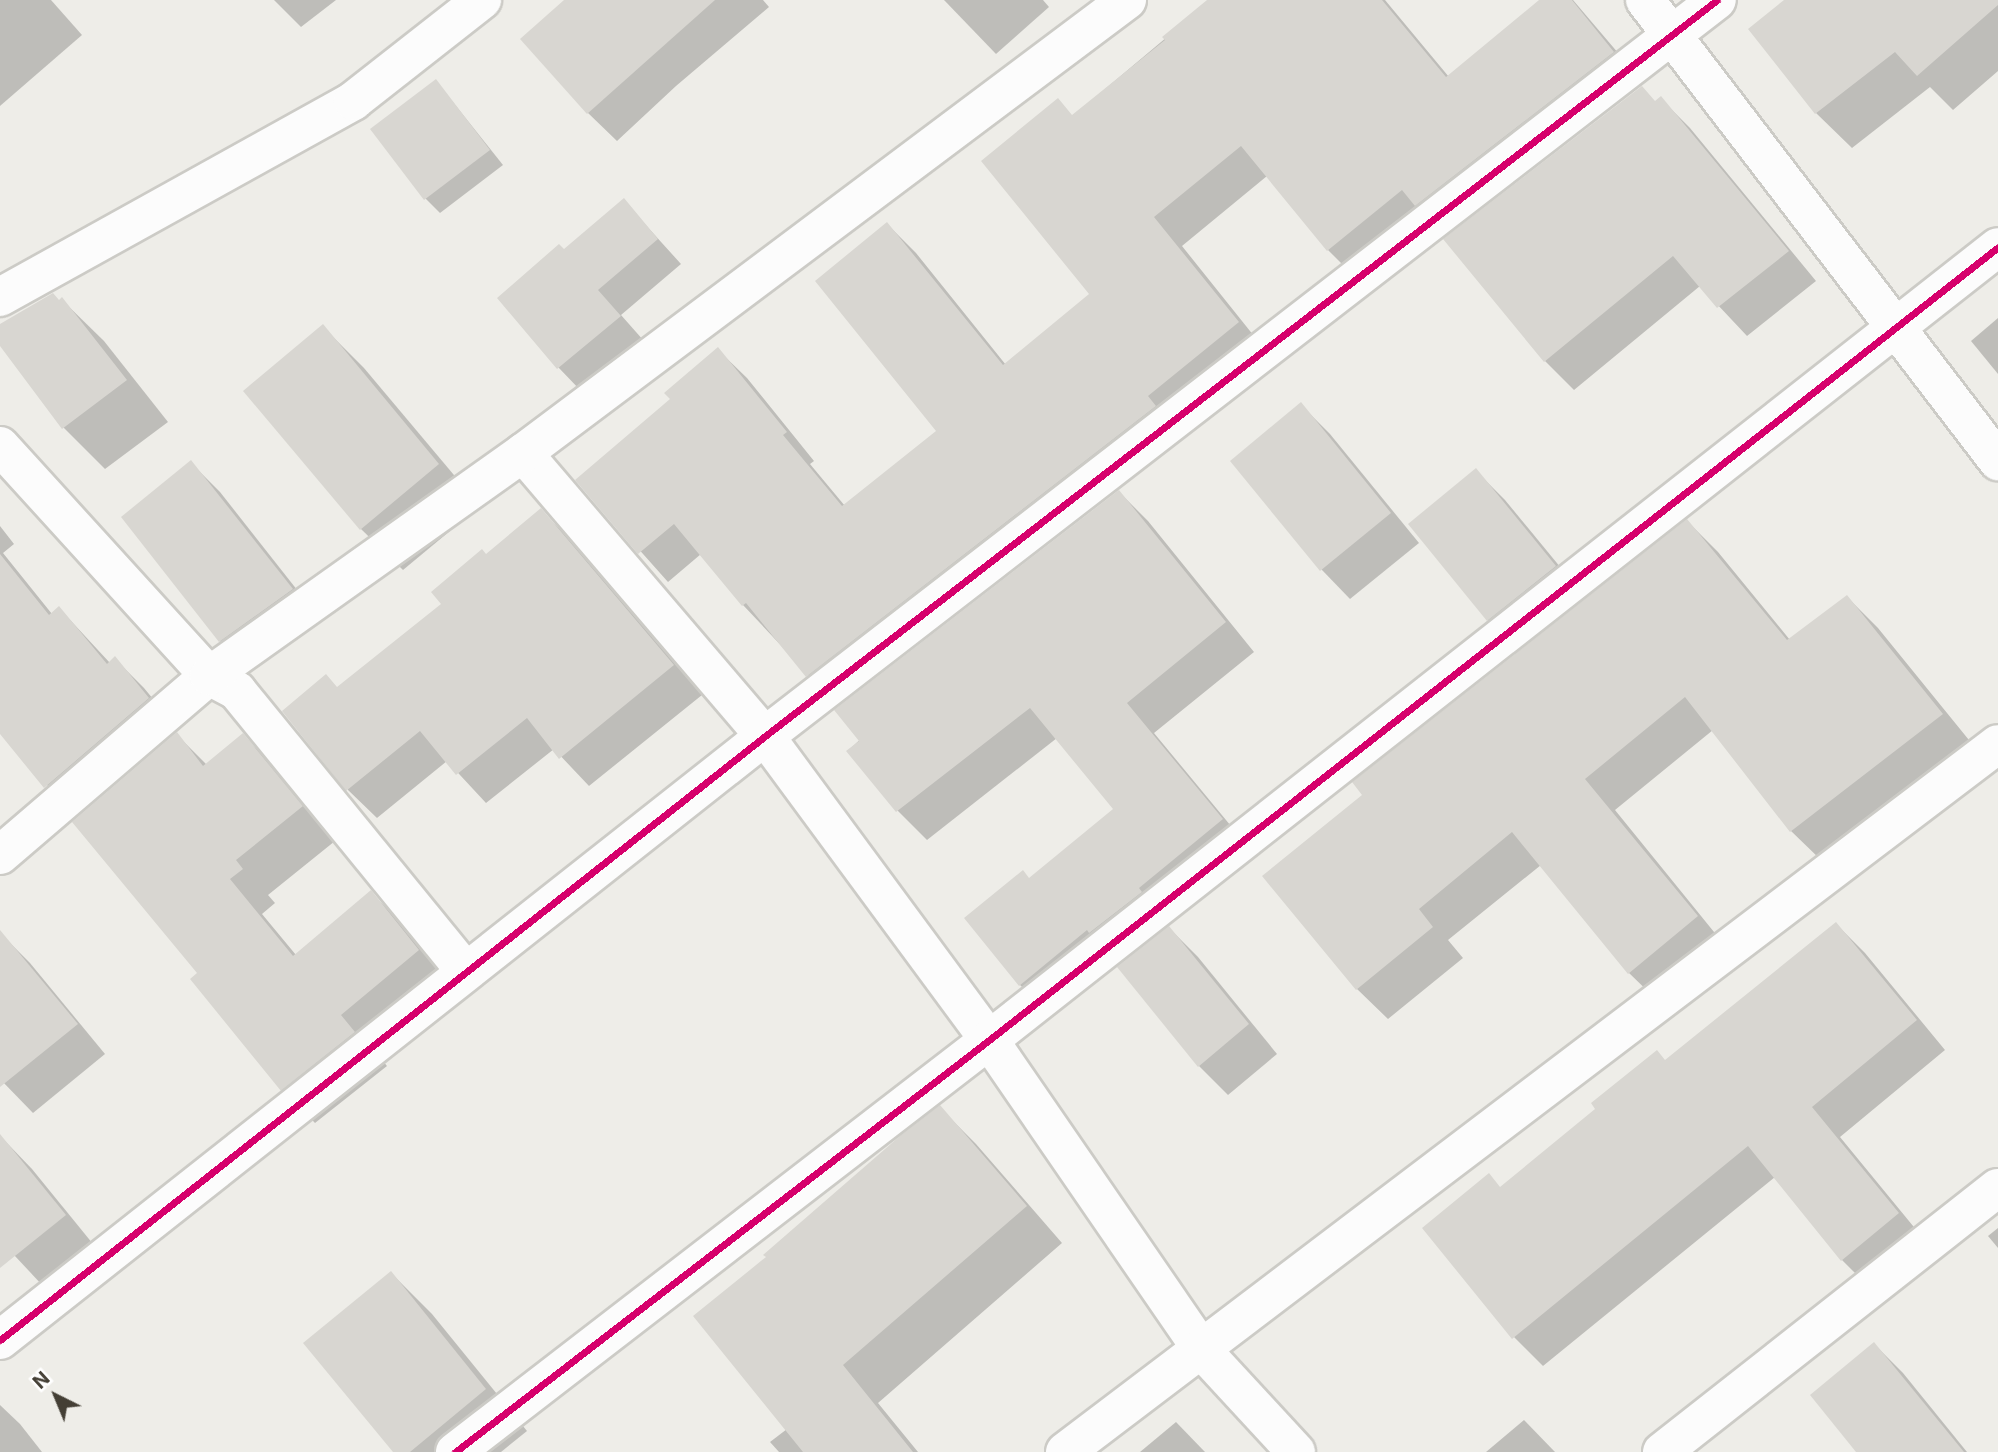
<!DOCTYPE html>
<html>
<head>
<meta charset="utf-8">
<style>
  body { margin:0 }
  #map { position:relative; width:1998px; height:1452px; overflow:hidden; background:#eeede8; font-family:Inter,sans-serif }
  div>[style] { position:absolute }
  .shadow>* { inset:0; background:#0003 }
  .building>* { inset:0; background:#d8d6d1 }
  .roads { filter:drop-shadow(2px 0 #cccbc6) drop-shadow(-2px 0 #cccbc6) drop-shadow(0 2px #cccbc6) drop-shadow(0 -2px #cccbc6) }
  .minor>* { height:38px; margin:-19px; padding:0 19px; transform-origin:19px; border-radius:19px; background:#fcfcfc }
  .cycleway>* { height:7px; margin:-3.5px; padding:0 3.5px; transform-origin:3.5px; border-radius:3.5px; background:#d6006c }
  span { translate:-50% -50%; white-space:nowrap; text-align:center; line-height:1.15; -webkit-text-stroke:6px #fff; paint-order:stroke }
  .north { position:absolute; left:21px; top:1361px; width:70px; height:70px; -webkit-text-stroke:5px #fff; paint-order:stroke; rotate:317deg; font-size:19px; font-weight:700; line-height:28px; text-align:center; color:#443f35 }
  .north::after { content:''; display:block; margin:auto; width:24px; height:32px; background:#443f35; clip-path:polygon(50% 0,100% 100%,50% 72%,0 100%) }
</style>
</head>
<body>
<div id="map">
  <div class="shadow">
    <div style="clip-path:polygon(0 0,51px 0,82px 35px,0 106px)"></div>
    <div style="clip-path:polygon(274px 0,336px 0,301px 27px)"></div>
    <div style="clip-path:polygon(566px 0,763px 0,769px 7px,676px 86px,617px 141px,588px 113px)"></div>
    <div style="clip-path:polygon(944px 0,1043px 0,1049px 7px,996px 54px)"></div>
    <div style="clip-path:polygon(1211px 0,1385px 0,1449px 77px,1542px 0,1573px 0,1642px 81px,1357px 279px,1328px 250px,1267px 176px,1182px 246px,1266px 351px,836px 704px,743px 605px,701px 554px,668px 582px,578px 481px,672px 400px,718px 350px,747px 378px,814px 461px,810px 464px,845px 506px,939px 431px,887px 224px,916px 253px,1006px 365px,1091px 294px,1073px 116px)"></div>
    <div style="clip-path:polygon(1787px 0,1998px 0,1998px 71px,1953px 110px,1930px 87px,1852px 148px,1816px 113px)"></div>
    <div style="clip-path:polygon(436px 81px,503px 165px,440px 213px,425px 198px)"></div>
    <div style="clip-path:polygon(1661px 99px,1690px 128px,1816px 281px,1747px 336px,1700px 286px,1574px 390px,1545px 361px,1656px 103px)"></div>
    <div style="clip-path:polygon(624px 201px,681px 264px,621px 315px,644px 341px,582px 392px,558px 367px,564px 251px)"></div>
    <div style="clip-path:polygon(62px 300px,104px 341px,168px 422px,105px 469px,64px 428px,0 343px,0 327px)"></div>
    <div style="clip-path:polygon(1998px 318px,1998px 374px,1971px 341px)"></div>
    <div style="clip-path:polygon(323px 327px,364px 368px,480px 506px,403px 570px,361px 529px)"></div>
    <div style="clip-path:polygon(1301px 405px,1330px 434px,1419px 543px,1350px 599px,1322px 570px,1232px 461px)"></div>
    <div style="clip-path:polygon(191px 463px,220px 492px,320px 619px,249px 670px,220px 641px)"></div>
    <div style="clip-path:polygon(1476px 471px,1505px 500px,1584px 596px,1517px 648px,1488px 620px)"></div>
    <div style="clip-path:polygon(1119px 492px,1148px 521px,1254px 652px,1154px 733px,1250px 849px,1049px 1013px,1020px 985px,1030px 879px,1115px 809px,1057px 738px,927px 840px,898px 811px,848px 751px)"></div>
    <div style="clip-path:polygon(541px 511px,570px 539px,702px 695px,589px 786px,554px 749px,486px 803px,447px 761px,377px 818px,348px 790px,339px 689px,443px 604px)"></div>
    <div style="clip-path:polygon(1687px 521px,1718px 552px,1790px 640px,1847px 597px,1878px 628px,1973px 745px,1822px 861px,1791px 831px,1713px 730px,1615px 810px,1727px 948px,1660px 1003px,1629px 973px,1541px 865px,1448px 940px,1463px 958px,1388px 1019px,1357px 989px,1365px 795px)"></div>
    <div style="clip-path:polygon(0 526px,14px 544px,3px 553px,52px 614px,59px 608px,110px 663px,115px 659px,144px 688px,177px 728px,75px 816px,11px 745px,0 718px)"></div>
    <div style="clip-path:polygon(177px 735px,207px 765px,243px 735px,276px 769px,335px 841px,268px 895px,275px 903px,262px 914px,296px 955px,371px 893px,405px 926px,452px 984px,373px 1049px,387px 1066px,315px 1123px,282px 1089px,199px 974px)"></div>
    <div style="clip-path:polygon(1836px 924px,1865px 953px,1945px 1050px,1840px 1137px,1927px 1243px,1871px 1289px,1842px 1260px,1775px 1177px,1543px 1366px,1514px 1337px,1501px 1188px,1666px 1062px)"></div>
    <div style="clip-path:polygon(1169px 928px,1198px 957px,1277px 1054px,1228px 1095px,1199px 1066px)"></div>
    <div style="clip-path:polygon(1px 934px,30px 963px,105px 1054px,33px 1113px,0 1079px)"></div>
    <div style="clip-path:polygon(940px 1108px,976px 1144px,1062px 1243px,878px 1403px,918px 1452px,779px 1452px,770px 1442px,787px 1429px,768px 1257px)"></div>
    <div style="clip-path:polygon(4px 1140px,32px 1169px,93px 1244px,43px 1286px,0 1240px,0 1143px)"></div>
    <div style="clip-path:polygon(1998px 1228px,1998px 1248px,1988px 1236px)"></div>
    <div style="clip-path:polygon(391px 1273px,432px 1314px,527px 1431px,501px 1452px,395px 1452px)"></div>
    <div style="clip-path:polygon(1874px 1344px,1903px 1373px,1967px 1452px,1858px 1452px)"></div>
    <div style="clip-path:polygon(0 1405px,20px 1424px,42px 1452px,0 1452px)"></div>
    <div style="clip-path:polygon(1524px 1420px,1555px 1452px,1486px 1452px)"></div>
    <div style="clip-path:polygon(1176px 1422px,1205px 1452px,1140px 1452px)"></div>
  </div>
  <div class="building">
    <div style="clip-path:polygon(564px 0,715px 0,587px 114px,520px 39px)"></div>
    <div style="clip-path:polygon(1207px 0,1382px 0,1446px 77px,1539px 0,1572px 0,1614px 52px,1415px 206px,1402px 190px,1327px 251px,1241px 146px,1154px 217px,1239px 322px,1148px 396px,1156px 406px,806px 677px,746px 603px,742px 606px,674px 524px,638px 554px,575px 480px,670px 399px,664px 393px,718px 347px,787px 432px,783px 435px,842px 506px,936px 431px,815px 281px,887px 222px,1003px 365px,1089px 294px,981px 161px,1058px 98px,1072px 115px,1165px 40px,1162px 37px)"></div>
    <div style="clip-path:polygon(1784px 0,1998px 0,1998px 5px,1917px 76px,1895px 52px,1815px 114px,1748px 29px)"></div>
    <div style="clip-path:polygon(436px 79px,490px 150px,424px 200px,370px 129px)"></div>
    <div style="clip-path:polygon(1642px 86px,1655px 101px,1661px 96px,1789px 251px,1717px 308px,1673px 256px,1544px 362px,1443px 239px)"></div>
    <div style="clip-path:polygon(624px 198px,658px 239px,598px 290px,621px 316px,557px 369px,497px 298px,559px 244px,564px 249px)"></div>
    <div style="clip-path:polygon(53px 293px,59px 300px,62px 297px,127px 380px,62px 429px,0 346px,0 324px)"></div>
    <div style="clip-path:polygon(323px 324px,439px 464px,360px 530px,243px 391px)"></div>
    <div style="clip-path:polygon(1301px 402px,1391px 513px,1320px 571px,1230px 461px)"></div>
    <div style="clip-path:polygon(191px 460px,293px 589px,219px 642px,121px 517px)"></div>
    <div style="clip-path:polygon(1476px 468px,1556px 566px,1487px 621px,1408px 524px)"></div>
    <div style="clip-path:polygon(1119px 490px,1226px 622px,1127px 703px,1223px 819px,1139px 888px,1142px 892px,1089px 933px,1087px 930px,1019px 986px,964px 918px,1023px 870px,1029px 878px,1113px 809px,1030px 708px,896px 812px,846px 751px,859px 741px,834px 710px)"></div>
    <div style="clip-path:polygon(541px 508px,674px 665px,559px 759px,527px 718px,456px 775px,420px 731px,346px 791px,282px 711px,326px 674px,337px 687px,441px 604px,431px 592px,482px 549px,486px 554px)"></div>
    <div style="clip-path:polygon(1687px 519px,1787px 640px,1847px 595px,1943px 714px,1790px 832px,1685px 697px,1585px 779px,1698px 916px,1628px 974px,1512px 832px,1419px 909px,1433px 927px,1356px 990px,1262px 876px,1362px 795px,1352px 782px)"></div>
    <div style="clip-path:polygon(0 554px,49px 615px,59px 606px,107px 664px,115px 656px,149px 698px,44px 788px,0 734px)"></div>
    <div style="clip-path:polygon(177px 732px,203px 766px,243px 733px,303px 806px,236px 860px,243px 869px,230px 879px,293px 956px,371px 890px,419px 950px,341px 1015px,355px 1032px,281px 1091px,190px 979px,197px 973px,72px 822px)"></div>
    <div style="clip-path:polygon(1836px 922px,1917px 1020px,1812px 1107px,1899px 1213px,1841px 1261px,1748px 1146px,1512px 1339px,1422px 1228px,1489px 1173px,1500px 1187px,1595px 1109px,1591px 1103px,1657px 1050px,1665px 1060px)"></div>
    <div style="clip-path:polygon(1169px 926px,1249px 1024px,1198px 1067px,1117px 967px)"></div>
    <div style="clip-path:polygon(0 930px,78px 1024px,0 1087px)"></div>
    <div style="clip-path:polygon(940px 1105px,1027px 1206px,843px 1365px,913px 1452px,803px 1452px,693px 1316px,766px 1257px,763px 1255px,900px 1136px)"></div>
    <div style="clip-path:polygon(0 1134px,66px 1215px,0 1268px)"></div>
    <div style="clip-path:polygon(391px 1271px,486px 1389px,410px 1452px,393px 1452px,303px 1343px)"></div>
    <div style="clip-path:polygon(1874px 1342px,1964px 1452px,1856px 1452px,1810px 1395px)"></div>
  </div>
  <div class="roads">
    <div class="minor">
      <div style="left:1645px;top:0;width:581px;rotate:52.56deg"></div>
      <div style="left:0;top:297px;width:404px;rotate:-29deg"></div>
      <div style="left:353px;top:101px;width:164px;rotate:-38.1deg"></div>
      <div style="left:0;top:446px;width:311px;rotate:47.7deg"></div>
      <div style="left:209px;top:676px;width:32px;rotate:28deg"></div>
      <div style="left:237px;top:691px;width:361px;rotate:50.8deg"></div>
      <div style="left:523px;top:453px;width:372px;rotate:49.5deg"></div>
      <div style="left:765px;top:736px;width:378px;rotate:53.6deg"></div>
      <div style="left:989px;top:1040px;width:375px;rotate:55.5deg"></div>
      <div style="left:1201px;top:1349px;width:140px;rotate:47.3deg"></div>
      <div style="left:0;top:855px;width:275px;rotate:-40.6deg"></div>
      <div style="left:209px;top:676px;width:385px;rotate:-35.4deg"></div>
      <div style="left:523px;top:453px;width:755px;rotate:-36.87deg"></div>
      <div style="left:0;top:1340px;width:975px;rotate:-38.29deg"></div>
      <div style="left:765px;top:736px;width:1203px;rotate:-37.71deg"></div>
      <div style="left:455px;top:1452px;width:674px;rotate:-37.65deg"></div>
      <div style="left:989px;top:1040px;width:1283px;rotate:-38.16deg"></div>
      <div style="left:1065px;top:1452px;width:1171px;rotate:-37.19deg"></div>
      <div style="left:1662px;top:1452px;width:427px;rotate:-38.2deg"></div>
    </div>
  </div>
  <div class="cycleway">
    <div style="left:0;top:1340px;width:975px;rotate:-38.29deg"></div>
    <div style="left:765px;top:736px;width:1203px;rotate:-37.71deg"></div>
    <div style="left:455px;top:1452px;width:674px;rotate:-37.65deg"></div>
    <div style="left:989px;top:1040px;width:1283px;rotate:-38.16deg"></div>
  </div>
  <div class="north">N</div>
</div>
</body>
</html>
